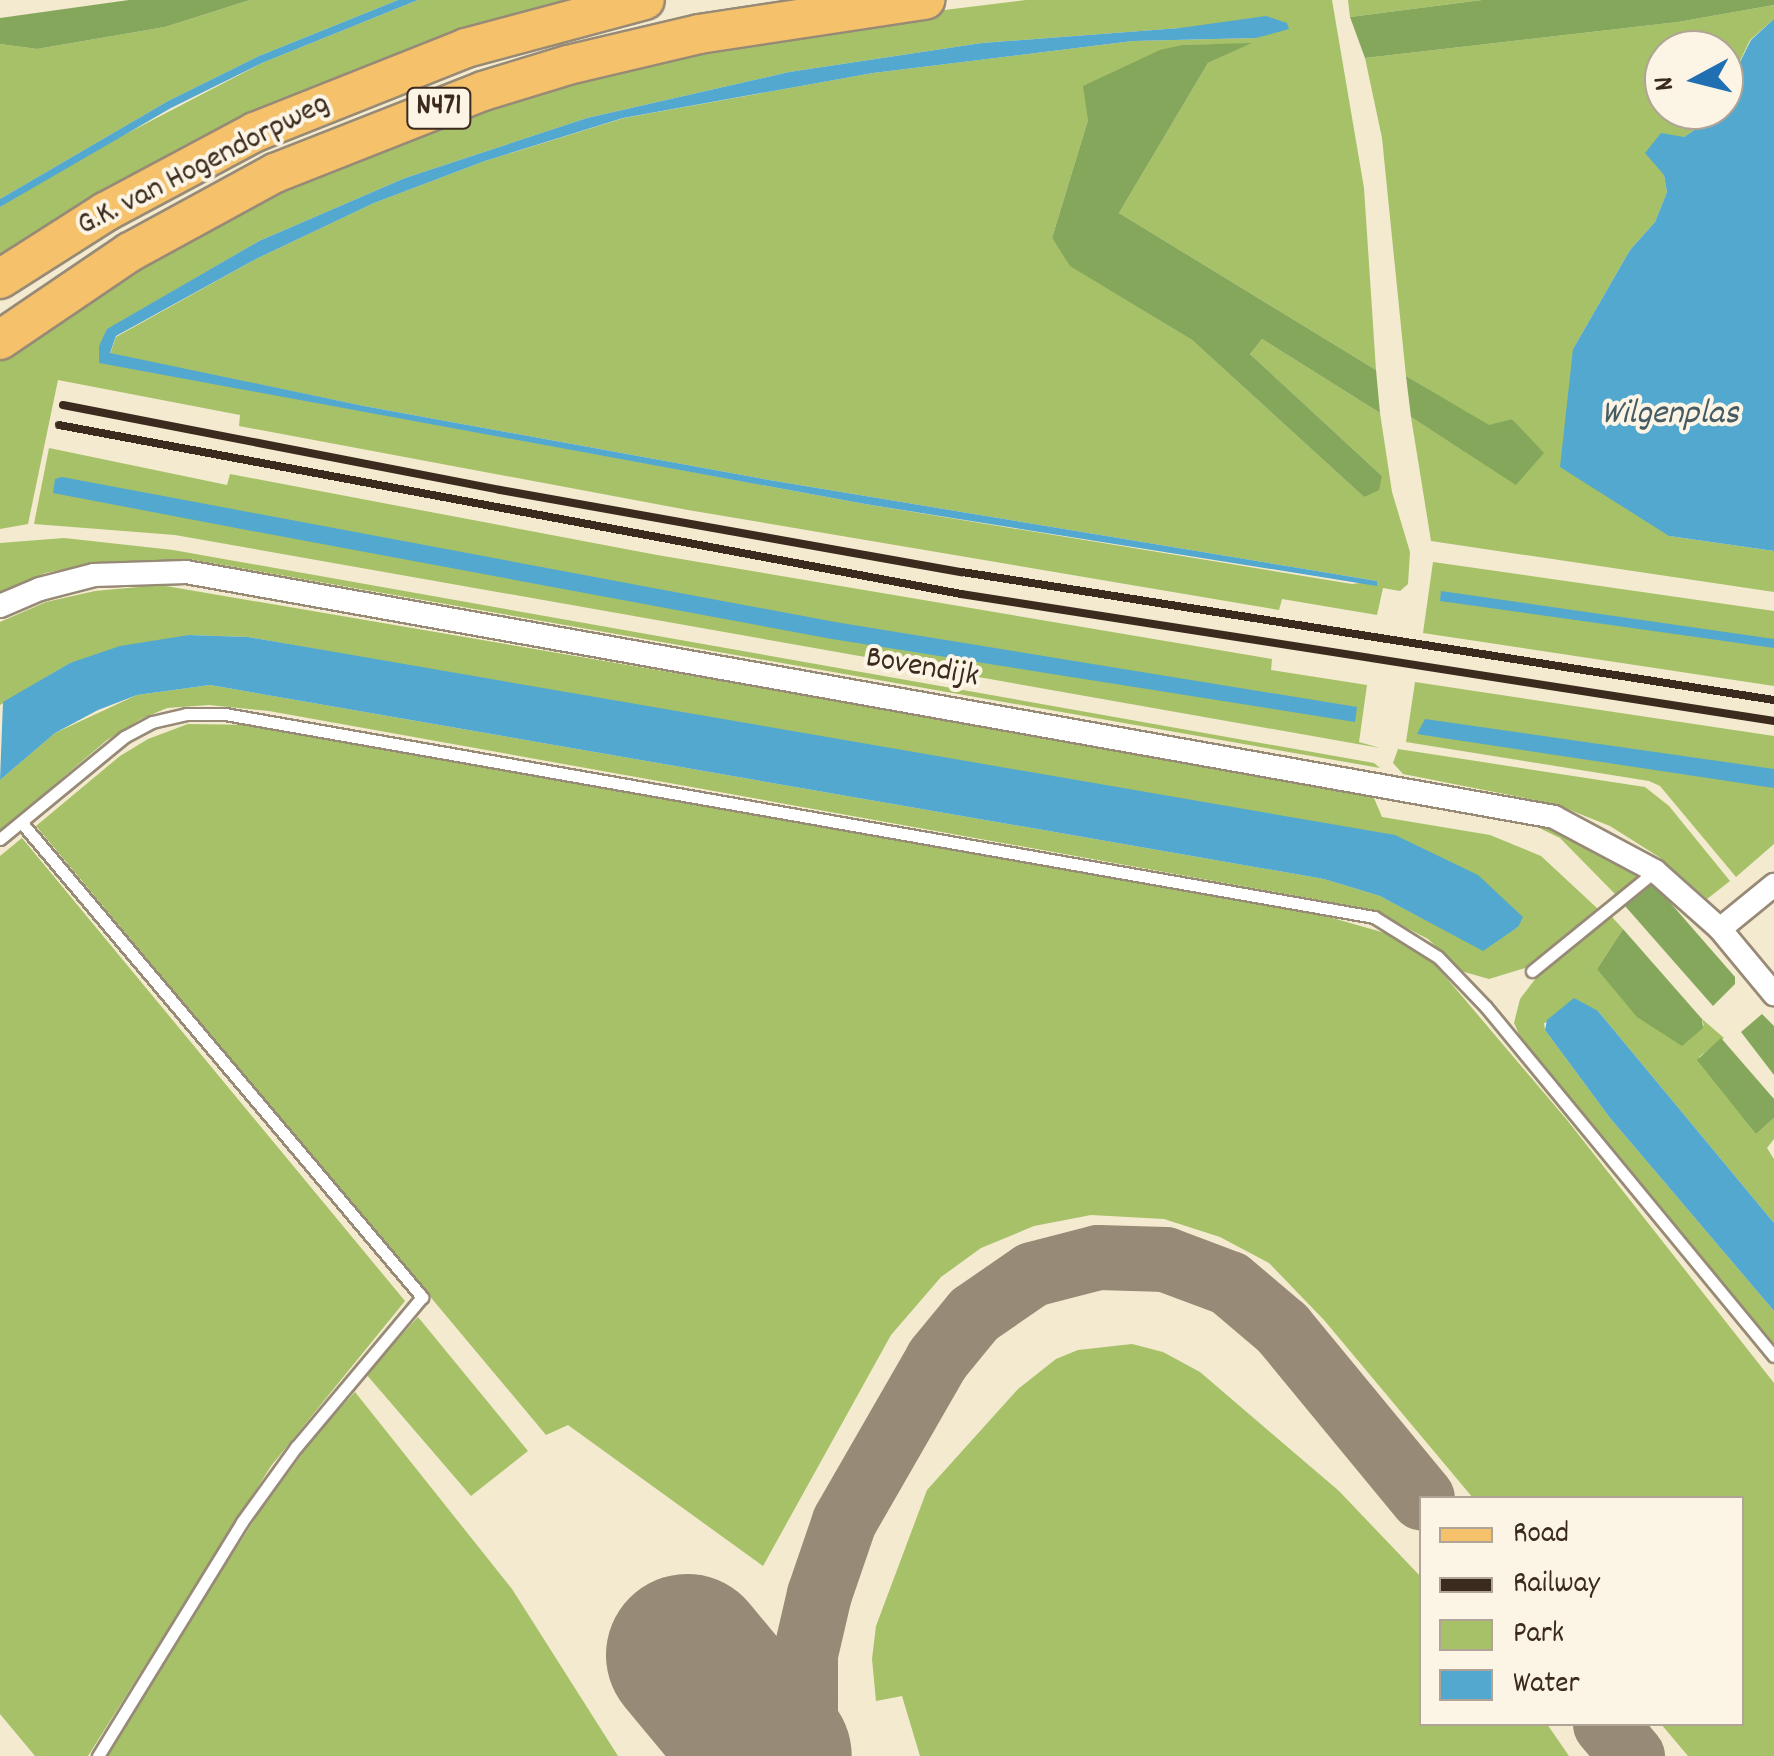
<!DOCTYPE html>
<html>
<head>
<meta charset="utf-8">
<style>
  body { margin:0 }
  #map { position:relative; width:1774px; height:1756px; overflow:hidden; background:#f3eacf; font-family:Dekko,sans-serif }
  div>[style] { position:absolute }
  .green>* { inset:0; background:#a6c167 }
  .forest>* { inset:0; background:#84a75c }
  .water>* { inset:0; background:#53a8cf }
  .taxiway>* { height:65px; margin:-32.5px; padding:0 32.5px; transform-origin:32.5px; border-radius:32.5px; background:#978a76 }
  .runway>* { height:162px; margin:-81px; padding:0 81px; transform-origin:81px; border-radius:81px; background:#978a76 }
  .roads { filter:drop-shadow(2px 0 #978a76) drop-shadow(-2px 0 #978a76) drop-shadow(0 2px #978a76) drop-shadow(0 -2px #978a76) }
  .service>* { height:11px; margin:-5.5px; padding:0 5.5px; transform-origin:5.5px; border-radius:5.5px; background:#fff }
  .minor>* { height:22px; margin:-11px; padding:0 11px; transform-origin:11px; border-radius:11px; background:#fff }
  .primary>* { height:38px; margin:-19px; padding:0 19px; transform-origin:19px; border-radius:19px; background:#f5c16b }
  .rail>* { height:8px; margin:-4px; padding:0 4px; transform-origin:4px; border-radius:4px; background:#3b2a1e }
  span { translate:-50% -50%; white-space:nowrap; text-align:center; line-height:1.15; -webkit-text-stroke:8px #fcf5e5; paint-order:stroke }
  .shield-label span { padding:2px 8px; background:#fcf5e5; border:2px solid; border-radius:8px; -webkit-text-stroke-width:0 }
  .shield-label { font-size:30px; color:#3b2a1e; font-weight:700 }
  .street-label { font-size:32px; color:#3b2a1e }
  .water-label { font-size:35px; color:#455c65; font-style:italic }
  .legend { position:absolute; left:1419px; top:1496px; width:325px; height:230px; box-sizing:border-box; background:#fcf5e5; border:2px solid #afa495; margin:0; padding:12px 18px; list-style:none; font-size:30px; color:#3b2a1e }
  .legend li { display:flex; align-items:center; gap:20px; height:50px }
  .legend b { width:50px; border:2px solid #afa495 }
  .north { position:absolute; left:1644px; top:30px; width:100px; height:100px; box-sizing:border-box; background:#fcf5e5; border:2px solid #afa495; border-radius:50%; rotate:263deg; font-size:28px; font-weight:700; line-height:40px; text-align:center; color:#3b2a1e }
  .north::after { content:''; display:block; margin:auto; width:35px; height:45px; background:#1f6fb2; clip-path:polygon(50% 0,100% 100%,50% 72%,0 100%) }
</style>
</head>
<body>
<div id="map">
  <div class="green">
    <div style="clip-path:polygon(250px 0,398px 0,259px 56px,168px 101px,0 199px,0 44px,37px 49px,165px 27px)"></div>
    <div style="clip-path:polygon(418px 0,594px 0,0 260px,0 207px,72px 162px,262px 63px)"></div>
    <div style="clip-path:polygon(evenodd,1026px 0,1332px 0,1364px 188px,1376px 370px,1119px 213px,1208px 63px,1249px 44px,1182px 45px,1129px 65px,1088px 120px,1052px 238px,1071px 266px,1192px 340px,1364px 497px,1382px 476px,1250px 354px,1262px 339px,1380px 413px,1392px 492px,1410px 552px,1408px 584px,1400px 591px,1383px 588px,1377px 615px,1282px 599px,1279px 610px,688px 510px,239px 426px,240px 415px,58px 380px,28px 524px,0 529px,0 353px,88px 293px,259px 196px,445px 117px,663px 57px,920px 13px,1026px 0,1180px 28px,1256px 38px,1133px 41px,873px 73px,624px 118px,485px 161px,374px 203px,256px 259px,116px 337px,110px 354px,364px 406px,769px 480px,1377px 581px,1352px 584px,865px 504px,99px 362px,108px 329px,259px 241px,405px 178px,587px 118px,789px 72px,982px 43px,1180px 28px)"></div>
    <div style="clip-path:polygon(1348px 0,1482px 0,1350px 17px)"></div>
    <div style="clip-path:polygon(1774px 5px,1774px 19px,1750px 40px,1724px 94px,1724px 50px,1664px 50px,1664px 110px,1715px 110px,1708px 121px,1684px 137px,1664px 175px,1667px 192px,1655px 222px,1630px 250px,1573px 349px,1669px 536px,1774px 551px,1774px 592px,1431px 541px,1411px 417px,1516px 484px,1533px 444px,1512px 419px,1489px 426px,1406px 376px,1382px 138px,1365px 58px,1678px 22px)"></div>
    <div style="clip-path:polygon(49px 448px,227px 485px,230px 474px,657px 555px,1272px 659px,1271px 670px,1367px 685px,1359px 742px,1380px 748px,175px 535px,34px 524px)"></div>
    <div style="clip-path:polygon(64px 538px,173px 550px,1374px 763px,1380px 768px,189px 559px,102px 562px,45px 573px,0 593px,0 543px)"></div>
    <div style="clip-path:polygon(1433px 562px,1774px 611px,1774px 686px,1423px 633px)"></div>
    <div style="clip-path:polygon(160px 585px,1161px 756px,1374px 798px,1382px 817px,1490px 835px,1541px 856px,1598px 909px,1525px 968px,1489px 979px,1461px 971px,1428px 939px,1370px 909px,269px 711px,209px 705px,167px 708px,141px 719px,107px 740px,0 831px,0 780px,55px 733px,137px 695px,210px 685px,1324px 879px,1380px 896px,1483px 950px,1518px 927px,632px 706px,248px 637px,189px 635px,70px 663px,0 705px,0 622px,46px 602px,95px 591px)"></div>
    <div style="clip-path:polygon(1415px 682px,1774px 736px,1774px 844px,1736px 877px,1660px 786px,1649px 781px,1406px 742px)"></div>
    <div style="clip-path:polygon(188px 724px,254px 725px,1322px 915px,1399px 937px,1433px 962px,1567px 1120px,1774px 1383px,1774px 1756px,1688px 1756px,1661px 1724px,1742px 1724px,1742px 1498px,1473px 1498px,1324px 1320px,1269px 1263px,1220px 1237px,1164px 1219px,1091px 1215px,1034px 1226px,981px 1248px,941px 1277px,891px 1335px,763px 1566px,568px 1425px,546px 1435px,36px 826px,120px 756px,148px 739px)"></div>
    <div style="clip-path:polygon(1398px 749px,1645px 787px,1669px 806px,1730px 881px,1707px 899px,1659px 857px,1610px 826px,1555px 804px,1403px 774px,1393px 763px)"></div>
    <div style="clip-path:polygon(1552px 824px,1643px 874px,1616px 895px,1560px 838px,1533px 825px)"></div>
    <div style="clip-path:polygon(22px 838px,405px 1301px,271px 1466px,88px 1756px,35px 1756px,0 1714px,0 856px)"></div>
    <div style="clip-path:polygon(1611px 916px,1623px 929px,1597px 969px,1704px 1026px,1702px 1019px,1724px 1038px,1699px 1057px,1756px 1134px,1774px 1118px,1774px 1139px,1767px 1148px,1774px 1159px,1774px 1223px,1598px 1011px,1544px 1023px,1545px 1030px,1610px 1118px,1774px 1311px,1774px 1344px,1525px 1047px,1514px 1023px,1520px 999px,1539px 974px)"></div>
    <div style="clip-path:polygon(418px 1317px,528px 1451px,471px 1496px,366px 1374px)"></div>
    <div style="clip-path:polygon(1132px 1344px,1163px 1352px,1200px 1372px,1339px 1491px,1421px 1577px,1422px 1724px,1547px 1724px,1569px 1756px,920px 1756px,902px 1696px,876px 1701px,872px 1659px,876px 1626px,927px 1490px,1018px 1389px,1056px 1359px,1078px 1350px)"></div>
    <div style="clip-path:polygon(355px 1392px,512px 1589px,618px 1756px,104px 1756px,258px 1514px,319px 1431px)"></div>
  </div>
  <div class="forest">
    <div style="clip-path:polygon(129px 0,250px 0,165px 27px,37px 49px,0 44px,0 18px)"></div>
    <div style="clip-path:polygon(1482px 0,1774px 0,1774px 5px,1678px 22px,1365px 58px,1350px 17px)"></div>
    <div style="clip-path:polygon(1252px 43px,1208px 63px,1119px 213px,1376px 370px,1380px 413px,1262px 339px,1250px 354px,1382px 476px,1379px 490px,1364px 497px,1192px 340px,1070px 266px,1052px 238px,1088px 120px,1083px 86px,1160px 50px,1182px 45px)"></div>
    <div style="clip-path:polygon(1406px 376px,1489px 425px,1512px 419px,1544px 453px,1516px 485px,1411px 417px)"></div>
    <div style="clip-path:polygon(1653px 883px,1735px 977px,1735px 984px,1713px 1006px,1625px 906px)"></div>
    <div style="clip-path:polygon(1623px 929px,1702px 1019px,1703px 1028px,1682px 1046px,1637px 1017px,1597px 969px)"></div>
    <div style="clip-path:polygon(1762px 1014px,1774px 1026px,1774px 1075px,1741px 1032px)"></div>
    <div style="clip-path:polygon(1721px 1038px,1774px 1099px,1774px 1118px,1756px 1134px,1697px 1060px)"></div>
  </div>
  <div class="water">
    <div style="clip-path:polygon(398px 0,418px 0,262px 63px,171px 108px,0 207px,0 199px,168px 101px,259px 56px)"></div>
    <div style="clip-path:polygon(1266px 16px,1287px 23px,1289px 29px,1256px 38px,1133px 41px,873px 73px,623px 118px,485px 161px,374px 203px,256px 259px,116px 336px,110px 353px,364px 406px,769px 480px,1377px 581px,1377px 586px,865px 504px,99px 363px,99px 346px,107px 329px,259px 241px,405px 178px,587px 118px,789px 72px,982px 43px,1180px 28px)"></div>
    <div style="clip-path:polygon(1774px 19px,1774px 551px,1669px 536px,1560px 467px,1573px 349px,1630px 250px,1655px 222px,1667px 192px,1664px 175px,1645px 153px,1661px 133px,1684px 137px,1708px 121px,1715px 110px,1724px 110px,1724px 94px,1751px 40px)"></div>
    <div style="clip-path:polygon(62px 477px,835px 622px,1357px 707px,1355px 722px,832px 639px,252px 531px,53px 493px,55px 479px)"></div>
    <div style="clip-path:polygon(1441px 591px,1774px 639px,1774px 648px,1440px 601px)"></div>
    <div style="clip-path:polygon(189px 635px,248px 637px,1395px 835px,1478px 875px,1523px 917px,1518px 927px,1483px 951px,1380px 896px,1324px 879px,210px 685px,137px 695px,98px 710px,55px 733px,0 780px,3px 702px,70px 663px,120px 646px)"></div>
    <div style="clip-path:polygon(1425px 719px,1774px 769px,1774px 788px,1423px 735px,1417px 734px)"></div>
    <div style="clip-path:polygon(1574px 998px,1598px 1011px,1774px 1223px,1774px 1311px,1610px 1118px,1545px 1030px,1547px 1020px)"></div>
  </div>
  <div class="taxiway">
    <div style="left:1605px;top:1724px;width:42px;rotate:49.8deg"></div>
    <div style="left:816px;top:1756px;width:40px;rotate:-106deg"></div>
    <div style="left:805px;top:1718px;width:64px;rotate:-90deg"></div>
    <div style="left:805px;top:1654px;width:62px;rotate:-76.9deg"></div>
    <div style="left:819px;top:1594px;width:77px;rotate:-71.1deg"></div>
    <div style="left:844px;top:1521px;width:187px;rotate:-60.1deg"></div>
    <div style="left:937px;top:1359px;width:58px;rotate:-50.6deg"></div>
    <div style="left:974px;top:1314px;width:70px;rotate:-34.6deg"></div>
    <div style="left:1032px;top:1274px;width:68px;rotate:-14.4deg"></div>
    <div style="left:1098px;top:1257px;width:67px;rotate:1.7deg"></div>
    <div style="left:1165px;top:1259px;width:68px;rotate:20.6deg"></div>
    <div style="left:1229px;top:1283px;width:70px;rotate:40.3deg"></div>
    <div style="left:1282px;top:1328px;width:220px;rotate:50.5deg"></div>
  </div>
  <div class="runway">
    <div style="left:687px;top:1655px;width:131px;rotate:50.3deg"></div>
  </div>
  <div class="roads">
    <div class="service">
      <div style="left:21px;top:822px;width:622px;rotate:49.83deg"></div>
      <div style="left:422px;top:1297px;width:196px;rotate:130deg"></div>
      <div style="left:296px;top:1447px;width:92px;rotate:125.8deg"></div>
      <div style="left:242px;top:1522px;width:275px;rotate:121.6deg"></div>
      <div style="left:0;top:839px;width:161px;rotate:-39.4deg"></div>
      <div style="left:124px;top:737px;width:32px;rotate:-28deg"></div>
      <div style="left:152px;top:722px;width:35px;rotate:-13deg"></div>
      <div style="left:186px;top:714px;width:39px"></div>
      <div style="left:225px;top:714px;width:1167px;rotate:10.02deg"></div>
      <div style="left:1374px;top:917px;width:75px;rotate:32deg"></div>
      <div style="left:1438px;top:957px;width:69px;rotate:46.2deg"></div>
      <div style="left:1486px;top:1007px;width:452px;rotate:50.5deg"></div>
      <div style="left:1532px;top:971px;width:159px;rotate:-39.1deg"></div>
    </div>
    <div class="minor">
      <div style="left:0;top:606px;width:43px;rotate:-23deg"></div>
      <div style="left:40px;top:589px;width:56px;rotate:-14.5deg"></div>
      <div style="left:94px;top:575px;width:92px;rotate:-1.9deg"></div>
      <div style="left:186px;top:572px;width:1390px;rotate:10.15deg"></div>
      <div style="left:1554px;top:817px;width:115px;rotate:28.1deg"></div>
      <div style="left:1655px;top:871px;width:87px;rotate:41.7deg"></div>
      <div style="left:1720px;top:929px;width:85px;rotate:50.3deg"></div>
      <div style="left:1720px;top:929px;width:70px;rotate:-39.2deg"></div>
    </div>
    <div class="primary">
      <div style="left:0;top:279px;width:125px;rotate:-32.5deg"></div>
      <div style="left:105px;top:212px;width:170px;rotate:-28.1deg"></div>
      <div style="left:255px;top:132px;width:227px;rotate:-21.7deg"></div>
      <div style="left:466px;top:48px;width:185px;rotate:-15deg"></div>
      <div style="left:0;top:340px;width:157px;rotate:-34.1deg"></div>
      <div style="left:130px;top:252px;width:165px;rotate:-28.6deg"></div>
      <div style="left:275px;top:173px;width:224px;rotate:-21.5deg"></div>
      <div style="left:483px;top:91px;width:89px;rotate:-17deg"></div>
      <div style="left:568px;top:65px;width:135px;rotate:-13.3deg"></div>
      <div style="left:699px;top:34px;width:229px;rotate:-8.6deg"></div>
    </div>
  </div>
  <div class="rail">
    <div style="left:63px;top:405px;width:445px;rotate:11deg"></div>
    <div style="left:500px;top:490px;width:469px;rotate:10.1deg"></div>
    <div style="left:962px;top:572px;width:822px;rotate:8.96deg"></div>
    <div style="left:59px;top:425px;width:918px;rotate:10.61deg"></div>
    <div style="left:961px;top:594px;width:823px;rotate:8.88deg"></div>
  </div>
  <div class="shield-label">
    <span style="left:439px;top:108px">N471</span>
  </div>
  <div class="street-label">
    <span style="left:204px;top:166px;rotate:-27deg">G.K. van Hogendorpweg</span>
    <span style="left:922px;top:669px;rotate:10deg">Bovendijk</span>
  </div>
  <div class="water-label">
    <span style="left:1670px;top:415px">Wilgenplas</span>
  </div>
  <ul class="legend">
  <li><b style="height:12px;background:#f5c16b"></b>Road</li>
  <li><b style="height:12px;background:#3b2a1e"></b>Railway</li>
  <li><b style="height:28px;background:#a6c167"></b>Park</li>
  <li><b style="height:28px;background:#53a8cf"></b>Water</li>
  </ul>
  <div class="north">N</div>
</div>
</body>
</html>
